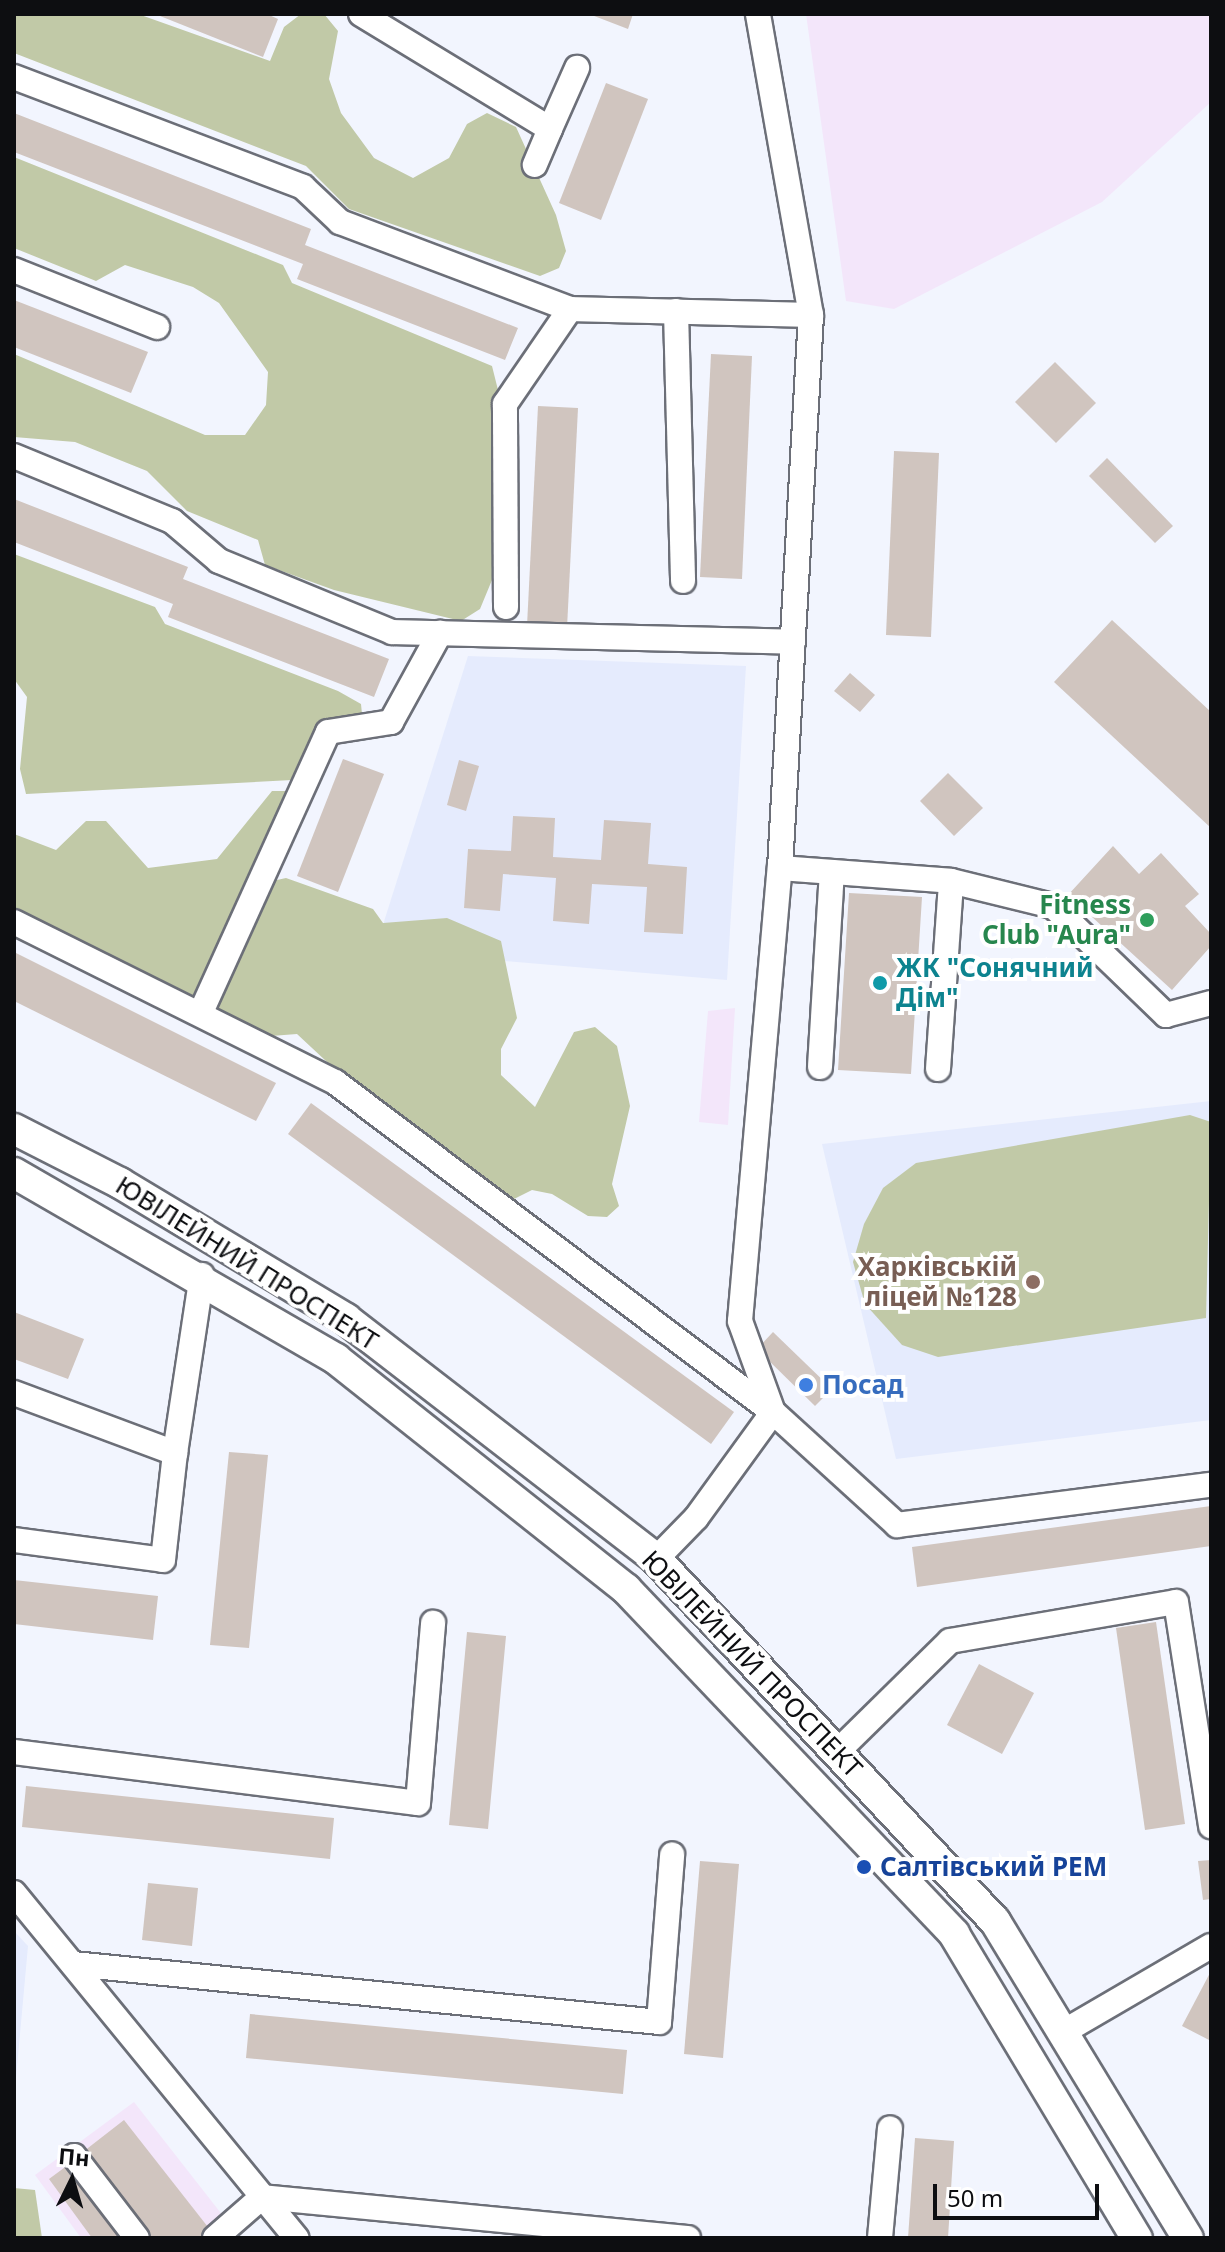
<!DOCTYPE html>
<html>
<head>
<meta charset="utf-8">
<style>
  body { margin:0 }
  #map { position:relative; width:1225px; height:2252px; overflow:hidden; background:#f2f5fe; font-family:"Noto Sans",sans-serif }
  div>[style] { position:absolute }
  .industrial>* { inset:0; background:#f3e6fa }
  .built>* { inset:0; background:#e5ebfd }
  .green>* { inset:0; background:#c1c9a7 }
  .building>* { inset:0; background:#d0c5bf }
  .roads { filter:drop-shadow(2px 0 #6c6f78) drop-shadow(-2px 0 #6c6f78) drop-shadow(0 2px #6c6f78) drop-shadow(0 -2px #6c6f78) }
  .minor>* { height:24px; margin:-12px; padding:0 12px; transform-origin:12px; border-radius:12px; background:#fff }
  .major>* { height:30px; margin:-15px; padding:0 15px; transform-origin:15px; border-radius:15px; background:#fff }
  .dots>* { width:22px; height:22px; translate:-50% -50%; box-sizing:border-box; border:4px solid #fff; border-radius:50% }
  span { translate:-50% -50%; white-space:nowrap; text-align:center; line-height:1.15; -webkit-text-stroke:8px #fff; paint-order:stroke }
  .leisure-label { font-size:26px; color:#27864d; font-weight:700 }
  .right { translate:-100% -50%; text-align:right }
  .culture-label { font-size:26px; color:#0d838f; font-weight:700 }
  .left { translate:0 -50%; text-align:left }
  .street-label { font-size:26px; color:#0d0e11 }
  .education-label { font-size:26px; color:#785e54; font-weight:700 }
  .shop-label { font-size:26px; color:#366cbe; font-weight:700 }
  .transit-label { font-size:26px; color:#164399; font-weight:700 }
  .frame { position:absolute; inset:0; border:16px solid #0d0e11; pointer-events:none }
  .north { position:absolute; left:32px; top:2140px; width:80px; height:80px; -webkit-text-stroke:6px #fff; paint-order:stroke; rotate:5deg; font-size:22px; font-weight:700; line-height:32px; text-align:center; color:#0d0e11 }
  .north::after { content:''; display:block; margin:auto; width:28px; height:36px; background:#0d0e11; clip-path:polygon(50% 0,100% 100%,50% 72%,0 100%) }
  .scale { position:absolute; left:933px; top:2184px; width:166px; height:36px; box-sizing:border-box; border:4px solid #0d0e11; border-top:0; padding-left:10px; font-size:24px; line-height:28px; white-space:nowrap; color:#0d0e11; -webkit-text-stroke:6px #fff; paint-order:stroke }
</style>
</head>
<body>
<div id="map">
  <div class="industrial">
    <div style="clip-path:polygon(806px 14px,1211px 14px,1211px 102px,1102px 202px,894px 309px,846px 301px)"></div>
    <div style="clip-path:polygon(735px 1008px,728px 1125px,699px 1122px,708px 1011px)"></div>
    <div style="clip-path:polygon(134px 2102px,238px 2235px,234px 2238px,81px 2238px,35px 2175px)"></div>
  </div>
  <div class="built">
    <div style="clip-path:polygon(468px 656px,746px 666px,727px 980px,375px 950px)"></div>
    <div style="clip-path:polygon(1211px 1101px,1211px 1420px,896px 1459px,822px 1144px)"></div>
    <div style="clip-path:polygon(14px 1931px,28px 1946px,14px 2100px)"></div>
  </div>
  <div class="green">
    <div style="clip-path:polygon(14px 14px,138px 14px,270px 61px,284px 27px,301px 14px,324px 14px,338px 31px,329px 79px,341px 113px,374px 158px,413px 178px,449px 158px,467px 124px,487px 113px,516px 127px,556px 215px,566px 251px,559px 268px,540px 276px,349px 209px,306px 166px,14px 53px)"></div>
    <div style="clip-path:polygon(14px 157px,283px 265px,292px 283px,492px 366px,498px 390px,492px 580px,480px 609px,461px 621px,334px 590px,265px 565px,258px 540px,187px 511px,147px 471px,75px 442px,14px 437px,14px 354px,205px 435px,245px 435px,266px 405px,268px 372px,219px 303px,193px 287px,125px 265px,96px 281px,14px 248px)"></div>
    <div style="clip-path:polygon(14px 554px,155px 607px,165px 624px,338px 691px,361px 704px,362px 714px,292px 780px,26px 794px,20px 769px,27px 697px,14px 679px)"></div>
    <div style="clip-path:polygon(272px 791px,293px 791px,198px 1004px,14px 914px,14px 834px,56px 850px,86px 821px,106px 821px,148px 868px,217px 859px)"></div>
    <div style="clip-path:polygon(286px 878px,373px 909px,383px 923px,447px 918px,501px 941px,517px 1018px,501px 1049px,501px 1075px,535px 1107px,574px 1032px,595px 1027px,617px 1046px,630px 1106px,612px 1184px,619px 1206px,607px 1217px,588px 1216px,552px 1194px,532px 1190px,514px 1199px,341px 1075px,297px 1034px,271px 1036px,209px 1008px,268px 882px)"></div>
    <div style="clip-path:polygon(1190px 1115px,1211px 1122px,1206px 1318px,938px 1357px,902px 1345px,865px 1304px,853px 1262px,864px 1224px,883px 1188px,916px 1163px)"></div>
    <div style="clip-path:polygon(14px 2188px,35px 2190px,42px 2238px,14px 2238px)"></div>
  </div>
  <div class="building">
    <div style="clip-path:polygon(155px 14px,267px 14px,278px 19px,263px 57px)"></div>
    <div style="clip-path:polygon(589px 14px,633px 14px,628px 29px)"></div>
    <div style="clip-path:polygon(606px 83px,648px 99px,601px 220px,559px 203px)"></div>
    <div style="clip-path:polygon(14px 113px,311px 229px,305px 245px,518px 328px,505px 360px,297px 279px,303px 264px,14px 152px)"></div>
    <div style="clip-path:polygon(14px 300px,148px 352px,131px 393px,14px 347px)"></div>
    <div style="clip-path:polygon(711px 354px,752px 356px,742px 579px,700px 577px)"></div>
    <div style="clip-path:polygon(1055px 362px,1096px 403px,1056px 443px,1015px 402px)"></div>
    <div style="clip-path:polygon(538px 406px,578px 408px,567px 628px,527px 626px)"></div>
    <div style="clip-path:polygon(894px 451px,939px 453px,931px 637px,886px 635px)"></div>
    <div style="clip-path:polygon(1107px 458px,1173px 526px,1155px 543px,1089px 476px)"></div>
    <div style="clip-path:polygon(14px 499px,188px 567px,183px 579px,389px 659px,374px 697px,168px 617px,173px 604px,14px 542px)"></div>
    <div style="clip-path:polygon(1112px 620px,1211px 712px,1211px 828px,1054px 682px)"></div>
    <div style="clip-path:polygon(850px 673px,875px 695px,860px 712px,834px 691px)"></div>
    <div style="clip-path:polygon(343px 759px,384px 774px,338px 892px,297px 876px)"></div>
    <div style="clip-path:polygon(459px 760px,479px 766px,466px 811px,447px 805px)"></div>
    <div style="clip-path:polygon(948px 773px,983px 808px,954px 836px,920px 801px)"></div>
    <div style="clip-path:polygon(513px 816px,555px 818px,553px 857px,601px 860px,604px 820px,651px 823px,648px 864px,687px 867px,683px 934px,644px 932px,647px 887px,592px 884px,589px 924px,553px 921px,556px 878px,503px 874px,500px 911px,464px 908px,468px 849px,511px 851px)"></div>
    <div style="clip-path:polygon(1113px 846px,1139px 874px,1161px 853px,1199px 894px,1185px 906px,1211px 934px,1211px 946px,1172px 990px,1068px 895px)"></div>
    <div style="clip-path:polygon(849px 893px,922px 897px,911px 1074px,838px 1070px)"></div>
    <div style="clip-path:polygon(14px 952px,276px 1083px,256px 1121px,14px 1001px)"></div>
    <div style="clip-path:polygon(311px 1103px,734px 1412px,711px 1444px,288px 1134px)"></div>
    <div style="clip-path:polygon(14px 1312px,84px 1339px,68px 1379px,14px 1359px)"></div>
    <div style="clip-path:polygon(773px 1332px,832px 1389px,815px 1406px,757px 1349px)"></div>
    <div style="clip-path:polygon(229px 1452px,268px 1455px,249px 1648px,210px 1645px)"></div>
    <div style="clip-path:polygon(1211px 1506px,1211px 1546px,917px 1587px,912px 1547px)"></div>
    <div style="clip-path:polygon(14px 1580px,158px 1596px,153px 1640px,14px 1624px)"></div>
    <div style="clip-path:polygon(1156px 1622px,1185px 1824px,1145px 1830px,1116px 1628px)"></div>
    <div style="clip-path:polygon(467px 1632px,506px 1636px,488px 1829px,449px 1825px)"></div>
    <div style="clip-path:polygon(979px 1664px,1034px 1693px,1002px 1754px,947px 1725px)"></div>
    <div style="clip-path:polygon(26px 1786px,334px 1818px,330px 1859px,22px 1827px)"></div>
    <div style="clip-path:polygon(1211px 1860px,1211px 1899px,1203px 1900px,1198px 1861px)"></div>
    <div style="clip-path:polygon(700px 1861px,739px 1864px,723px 2058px,684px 2054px)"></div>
    <div style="clip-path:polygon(148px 1883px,198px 1888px,192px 1946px,142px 1940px)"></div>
    <div style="clip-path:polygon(1211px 1971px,1211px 2041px,1182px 2026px)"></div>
    <div style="clip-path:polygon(250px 2014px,627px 2050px,623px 2094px,246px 2058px)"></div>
    <div style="clip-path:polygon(124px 2120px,215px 2236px,213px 2238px,144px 2238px,79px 2155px)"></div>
    <div style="clip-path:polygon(915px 2138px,954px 2141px,948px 2238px,908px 2238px)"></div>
    <div style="clip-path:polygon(72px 2162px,127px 2238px,92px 2238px,49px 2179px)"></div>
  </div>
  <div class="roads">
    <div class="minor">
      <div style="left:361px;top:14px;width:221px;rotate:31.3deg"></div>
      <div style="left:550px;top:129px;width:39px;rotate:113deg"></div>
      <div style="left:14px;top:77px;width:309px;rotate:20.8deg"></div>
      <div style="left:303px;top:187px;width:51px;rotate:43.4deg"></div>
      <div style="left:340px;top:222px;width:246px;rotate:20.7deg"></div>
      <div style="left:570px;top:309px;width:241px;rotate:1.4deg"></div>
      <div style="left:550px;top:129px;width:67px;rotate:-66.1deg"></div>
      <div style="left:14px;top:270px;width:154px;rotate:21.7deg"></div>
      <div style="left:676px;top:311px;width:270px;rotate:88.5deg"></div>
      <div style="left:14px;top:456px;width:171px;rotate:22.4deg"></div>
      <div style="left:172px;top:521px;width:62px;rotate:40.4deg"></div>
      <div style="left:219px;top:561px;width:187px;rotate:22.3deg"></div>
      <div style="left:392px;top:632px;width:401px;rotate:1.4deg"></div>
      <div style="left:506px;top:607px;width:203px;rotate:-90.3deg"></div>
      <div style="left:505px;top:404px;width:115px;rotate:-55.6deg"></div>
      <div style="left:780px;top:868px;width:171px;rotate:4.3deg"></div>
      <div style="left:951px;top:881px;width:105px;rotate:13.8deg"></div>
      <div style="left:1053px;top:906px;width:157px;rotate:44deg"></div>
      <div style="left:1166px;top:1015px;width:47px;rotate:-14.9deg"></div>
      <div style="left:14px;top:922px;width:359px;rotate:26.5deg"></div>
      <div style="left:335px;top:1082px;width:548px;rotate:37deg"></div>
      <div style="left:773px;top:1412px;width:168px;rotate:42.3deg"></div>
      <div style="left:897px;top:1525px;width:317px;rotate:-7.3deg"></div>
      <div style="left:201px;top:1012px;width:307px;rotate:-65.6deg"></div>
      <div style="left:328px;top:732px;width:64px;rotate:-9deg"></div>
      <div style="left:391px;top:722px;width:102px;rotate:-61.2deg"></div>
      <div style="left:820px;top:1067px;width:195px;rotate:-86.5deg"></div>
      <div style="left:938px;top:1069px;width:188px;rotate:-86deg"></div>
      <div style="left:14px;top:1393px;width:172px;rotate:20.4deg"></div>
      <div style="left:175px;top:1453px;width:180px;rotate:-81.4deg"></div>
      <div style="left:14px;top:1540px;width:150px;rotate:7.6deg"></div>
      <div style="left:163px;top:1560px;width:108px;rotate:-83.6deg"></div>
      <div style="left:656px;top:1559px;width:57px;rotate:-45.7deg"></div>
      <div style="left:696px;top:1518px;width:131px;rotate:-54deg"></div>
      <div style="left:773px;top:1412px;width:97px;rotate:-109.9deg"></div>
      <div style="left:740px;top:1321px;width:455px;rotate:-85deg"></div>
      <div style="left:780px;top:868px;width:554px;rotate:-86.79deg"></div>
      <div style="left:811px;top:315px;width:306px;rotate:-100deg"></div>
      <div style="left:14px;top:1752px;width:407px;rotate:7.2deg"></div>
      <div style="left:418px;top:1803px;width:181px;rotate:-85.2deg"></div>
      <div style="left:837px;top:1752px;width:158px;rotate:-44.5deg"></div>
      <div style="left:950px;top:1641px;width:229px;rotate:-9.8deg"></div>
      <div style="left:1176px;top:1602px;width:227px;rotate:81.1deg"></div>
      <div style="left:14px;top:1893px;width:446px;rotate:50.7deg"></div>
      <div style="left:73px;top:1964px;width:589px;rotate:5.65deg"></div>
      <div style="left:659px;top:2022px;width:168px;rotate:-85.5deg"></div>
      <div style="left:1063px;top:2032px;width:171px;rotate:-30.2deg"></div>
      <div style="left:74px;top:2156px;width:103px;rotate:52.5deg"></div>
      <div style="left:215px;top:2238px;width:62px;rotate:-41.1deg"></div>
      <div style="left:262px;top:2197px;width:428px;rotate:5.5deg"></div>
      <div style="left:880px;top:2238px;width:110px;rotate:-84.8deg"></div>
    </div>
    <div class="major">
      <div style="left:14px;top:1129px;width:119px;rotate:27deg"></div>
      <div style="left:120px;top:1183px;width:264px;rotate:31deg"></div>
      <div style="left:346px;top:1319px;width:392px;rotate:37.7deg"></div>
      <div style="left:656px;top:1559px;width:496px;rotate:46.9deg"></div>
      <div style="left:995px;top:1921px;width:371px;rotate:58.7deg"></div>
      <div style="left:14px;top:1173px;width:372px;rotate:30deg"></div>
      <div style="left:336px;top:1359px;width:370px;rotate:38.4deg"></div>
      <div style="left:626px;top:1589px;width:476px;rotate:46.4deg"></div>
      <div style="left:954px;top:1934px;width:355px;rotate:59deg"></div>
    </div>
  </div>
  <div class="dots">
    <div style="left:1147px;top:920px;background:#2e9e5b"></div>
    <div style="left:880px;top:983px;background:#0f9aa8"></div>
    <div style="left:1033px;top:1282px;background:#8d6e63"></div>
    <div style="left:806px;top:1385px;background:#3f7fe0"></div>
    <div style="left:864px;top:1867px;background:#1a4fb4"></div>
  </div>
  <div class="leisure-label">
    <span class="right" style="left:1131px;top:920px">Fitness<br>Club "Aura"</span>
  </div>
  <div class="culture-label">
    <span class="left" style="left:896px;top:983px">ЖК "Сонячний<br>Дім"</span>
  </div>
  <div class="street-label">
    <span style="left:247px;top:1263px;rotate:32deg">ЮВІЛЕЙНИЙ ПРОСПЕКТ</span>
    <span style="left:752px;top:1664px;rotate:46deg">ЮВІЛЕЙНИЙ ПРОСПЕКТ</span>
  </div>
  <div class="education-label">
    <span class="right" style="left:1017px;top:1282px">Харківській<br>ліцей №128</span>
  </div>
  <div class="shop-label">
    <span class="left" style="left:822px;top:1385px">Посад</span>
  </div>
  <div class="transit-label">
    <span class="left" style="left:880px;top:1867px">Салтівський РЕМ</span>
  </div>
  <div class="frame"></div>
  <div class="north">Пн</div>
  <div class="scale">50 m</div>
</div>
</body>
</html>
